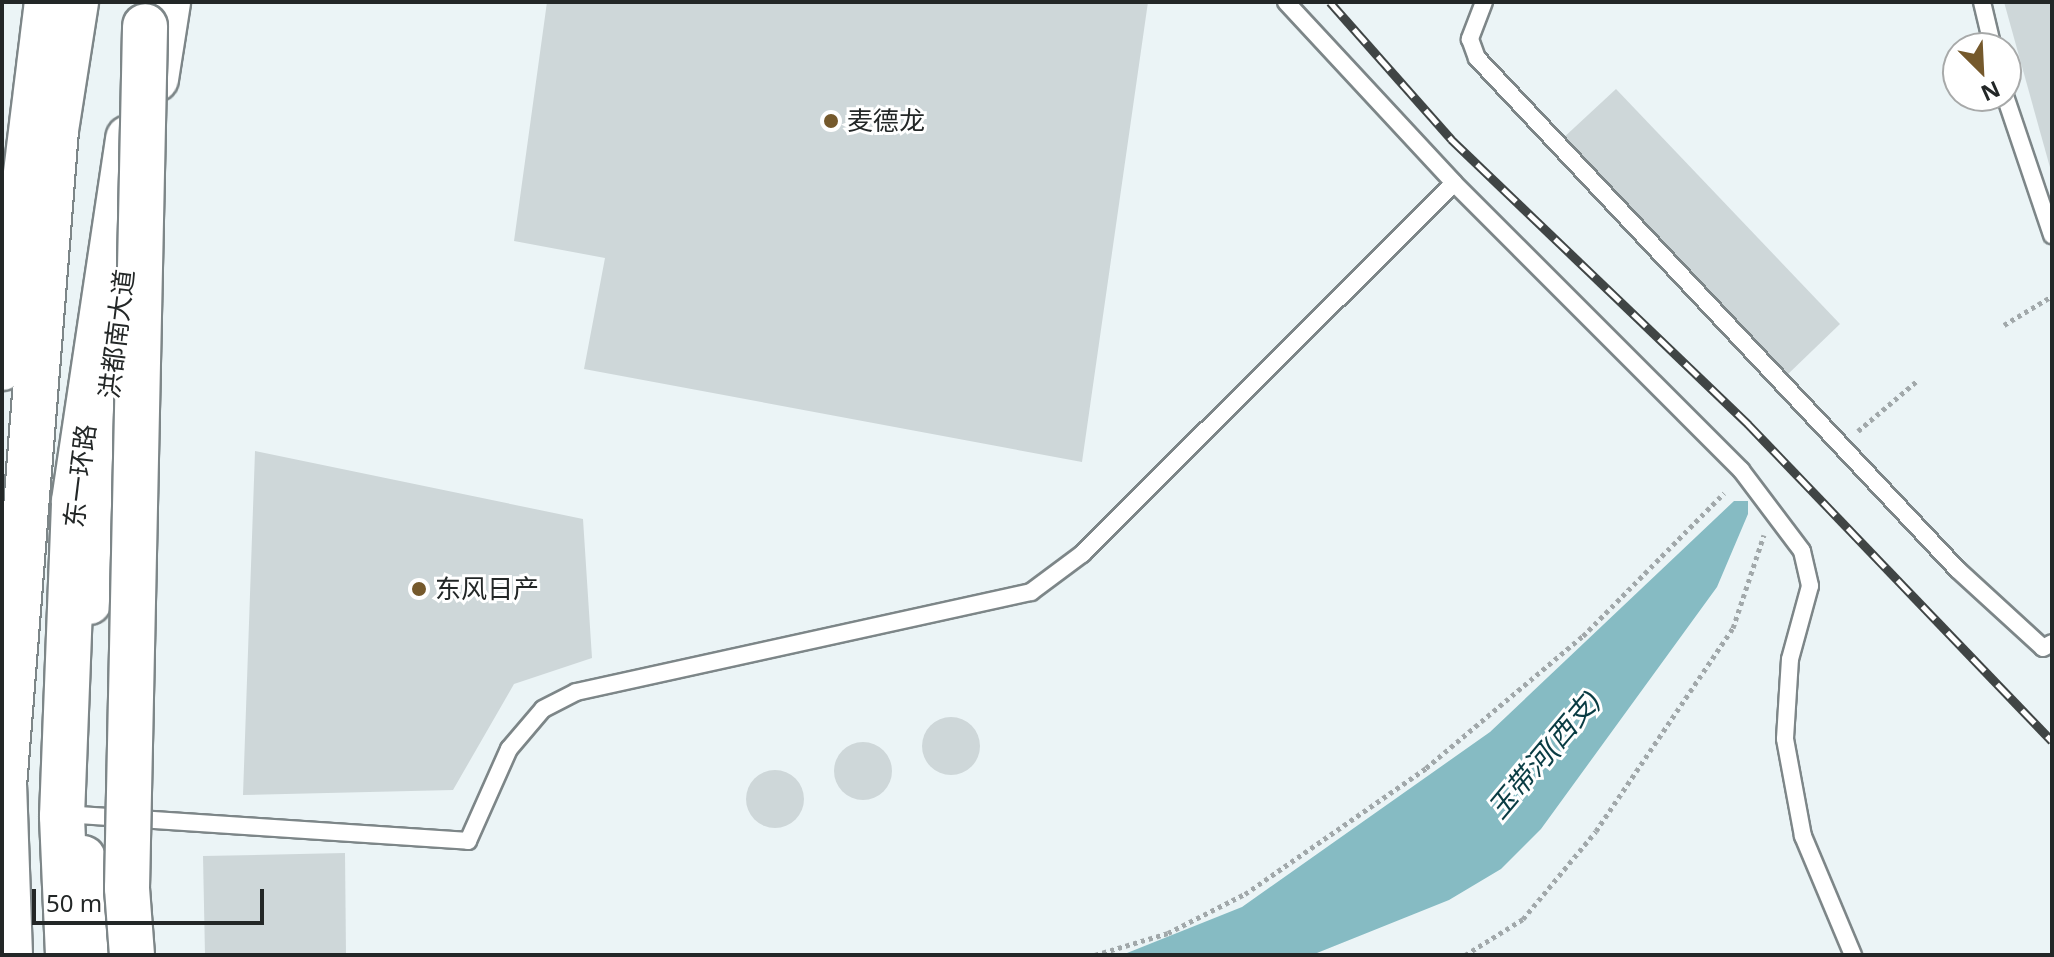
<!DOCTYPE html>
<html>
<head>
<meta charset="utf-8">
<style>
  body { margin:0 }
  #map { position:relative; width:2054px; height:957px; overflow:hidden; background:#ebf4f6; font-family:"Noto Sans","Noto Sans SC",sans-serif }
  div>[style] { position:absolute }
  .water>* { inset:0; background:#86bbc3 }
  .building>* { inset:0; background:#ced7d9 }
  .round { border-radius:50% }
  .path>* { height:5px; margin-top:-2.5px; transform-origin:0; background:repeating-linear-gradient(90deg,#a1a8aa 0 4px,transparent 0 8px) }
  .roads { filter:drop-shadow(2px 0 #7d8688) drop-shadow(-2px 0 #7d8688) drop-shadow(0 2px #7d8688) drop-shadow(0 -2px #7d8688) }
  .service>* { height:16px; margin:-8px; padding:0 8px; transform-origin:8px; border-radius:8px; background:#fff }
  .primary>* { height:44px; margin:-22px; padding:0 22px; transform-origin:22px; border-radius:22px; background:#fff }
  .trunk>* { height:44px; margin:-22px; padding:0 22px; transform-origin:22px; border-radius:22px; background:#fff }
  .rail>* { height:9px; margin-top:-4.5px; transform-origin:0; background:repeating-linear-gradient(90deg,#fff 0 18px,#404545 0 36px); box-sizing:border-box; border-block:2px solid #404545 }
  .bridges { filter:drop-shadow(2px 0 #7d8688) drop-shadow(-2px 0 #7d8688) drop-shadow(0 2px #7d8688) drop-shadow(0 -2px #7d8688) }
  .primary-bridge>* { height:44px; margin:-22px; padding:0 22px; transform-origin:22px; border-radius:22px; background:#fff }
  .dots>* { width:22px; height:22px; translate:-50% -50%; box-sizing:border-box; border:4px solid #fff; border-radius:50% }
  span { translate:-50% -50%; white-space:nowrap; text-align:center; line-height:1.15; -webkit-text-stroke:6px #fff; paint-order:stroke }
  .poi-label { font-size:26px; color:#232727 }
  .left { translate:0 -50%; text-align:left }
  .street-label { font-size:26px; color:#232727 }
  .water-label { font-size:28px; color:#093c43; font-style:italic }
  .frame { position:absolute; inset:0; border:4px solid #232727; pointer-events:none }
  .north { position:absolute; left:1942px; top:32px; width:80px; height:80px; box-sizing:border-box; background:#fff; border:2px solid #a7a9a9; border-radius:50%; rotate:156deg; font-size:22px; font-weight:700; line-height:32px; text-align:center; color:#232727 }
  .north::after { content:''; display:block; margin:auto; width:28px; height:36px; background:#75592c; clip-path:polygon(50% 0,100% 100%,50% 72%,0 100%) }
  .scale { position:absolute; left:32px; top:889px; width:232px; height:36px; box-sizing:border-box; border:4px solid #232727; border-top:0; padding-left:10px; font-size:24px; line-height:28px; white-space:nowrap; color:#232727; -webkit-text-stroke:6px #fff; paint-order:stroke }
</style>
</head>
<body>
<div id="map">
  <div class="water">
    <div style="clip-path:polygon(1734px 501px,1748px 501px,1748px 514px,1717px 587px,1541px 829px,1501px 869px,1449px 900px,1312px 955px,1122px 955px,1242px 907px,1490px 732px)"></div>
  </div>
  <div class="building">
    <div style="clip-path:polygon(547px 2px,1148px 2px,1082px 462px,584px 369px,605px 258px,514px 241px)"></div>
    <div style="clip-path:polygon(2004px 2px,2052px 2px,2052px 171px,2051px 171px)"></div>
    <div style="clip-path:polygon(1616px 89px,1840px 324px,1786px 376px,1561px 140px)"></div>
    <div style="clip-path:polygon(255px 451px,583px 519px,592px 658px,514px 684px,453px 790px,243px 795px)"></div>
    <div class="round" style="left:922px;top:717px;width:58px;height:58px"></div>
    <div class="round" style="left:834px;top:742px;width:58px;height:58px"></div>
    <div class="round" style="left:746px;top:770px;width:58px;height:58px"></div>
    <div style="clip-path:polygon(345px 853px,346px 955px,205px 955px,203px 856px)"></div>
  </div>
  <div class="path">
    <div style="left:2004px;top:325px;width:56px;rotate:-31.1deg"></div>
    <div style="left:1858px;top:431px;width:77px;rotate:-40.3deg"></div>
    <div style="left:1095px;top:955px;width:76px;rotate:-16.8deg"></div>
    <div style="left:1168px;top:933px;width:86px;rotate:-26.9deg"></div>
    <div style="left:1245px;top:894px;width:221px;rotate:-34.8deg"></div>
    <div style="left:1426px;top:768px;width:205px;rotate:-40.1deg"></div>
    <div style="left:1583px;top:636px;width:201px;rotate:-45.4deg"></div>
    <div style="left:1465px;top:955px;width:68px;rotate:-31.8deg"></div>
    <div style="left:1523px;top:919px;width:114px;rotate:-50.3deg"></div>
    <div style="left:1596px;top:831px;width:245px;rotate:-56deg"></div>
    <div style="left:1733px;top:628px;width:98px;rotate:-71.6deg"></div>
  </div>
  <div class="roads">
    <div class="service">
      <div style="left:1286px;top:2px;width:247px;rotate:47.1deg"></div>
      <div style="left:1454px;top:183px;width:406px;rotate:45deg"></div>
      <div style="left:1741px;top:470px;width:101px;rotate:53deg"></div>
      <div style="left:1802px;top:551px;width:36px;rotate:77deg"></div>
      <div style="left:1810px;top:586px;width:76px;rotate:105.3deg"></div>
      <div style="left:1790px;top:659px;width:80px;rotate:93.6deg"></div>
      <div style="left:1785px;top:739px;width:99px;rotate:79.5deg"></div>
      <div style="left:1803px;top:836px;width:129px;rotate:67.2deg"></div>
      <div style="left:1484px;top:2px;width:40px;rotate:111deg"></div>
      <div style="left:1470px;top:39px;width:20px;rotate:70deg"></div>
      <div style="left:1477px;top:58px;width:702px;rotate:46.79deg"></div>
      <div style="left:1958px;top:570px;width:115px;rotate:42.5deg"></div>
      <div style="left:2043px;top:648px;width:10px;rotate:-29deg"></div>
      <div style="left:1982px;top:2px;width:47px;rotate:76.6deg"></div>
      <div style="left:2005px;top:96px;width:147px;rotate:71.3deg"></div>
      <div style="left:79px;top:815px;width:390px;rotate:3.8deg"></div>
      <div style="left:468px;top:841px;width:101px;rotate:-66deg"></div>
      <div style="left:509px;top:749px;width:52px;rotate:-49.6deg"></div>
      <div style="left:543px;top:709px;width:37px;rotate:-27deg"></div>
      <div style="left:576px;top:692px;width:466px;rotate:-12.4deg"></div>
      <div style="left:1031px;top:592px;width:64px;rotate:-36.7deg"></div>
      <div style="left:1082px;top:554px;width:525px;rotate:-44.92deg"></div>
    </div>
    <div class="primary">
      <div style="left:156px;top:79px;width:78px;rotate:-81.1deg"></div>
      <div style="left:2px;top:368px;width:369px;rotate:-83deg"></div>
      <div style="left:89px;top:602px;width:215px;rotate:-84.4deg"></div>
      <div style="left:83px;top:858px;width:97px;rotate:84.7deg"></div>
    </div>
    <div class="trunk">
      <div style="left:10px;top:955px;width:169px;rotate:-92deg"></div>
      <div style="left:4px;top:786px;width:658px;rotate:-85.47deg"></div>
      <div style="left:56px;top:130px;width:130px;rotate:-81.1deg"></div>
      <div style="left:68px;top:955px;width:139px;rotate:-92.5deg"></div>
      <div style="left:62px;top:816px;width:315px;rotate:-87.8deg"></div>
      <div style="left:74px;top:501px;width:367px;rotate:-81.5deg"></div>
    </div>
  </div>
  <div class="rail">
    <div style="left:1330px;top:2px;width:183px;rotate:48.5deg"></div>
    <div style="left:1451px;top:139px;width:412px;rotate:43.8deg"></div>
    <div style="left:1748px;top:424px;width:439px;rotate:46.2deg"></div>
  </div>
  <div class="bridges">
    <div class="primary-bridge">
      <div style="left:132px;top:955px;width:67px;rotate:-94.3deg"></div>
      <div style="left:127px;top:888px;width:862px;rotate:-88.8deg"></div>
    </div>
  </div>
  <div class="dots">
    <div style="left:831px;top:121px;background:#75592c"></div>
    <div style="left:419px;top:589px;background:#75592c"></div>
  </div>
  <div class="poi-label">
    <span class="left" style="left:847px;top:121px">麦德龙</span>
    <span class="left" style="left:435px;top:589px">东风日产</span>
  </div>
  <div class="street-label">
    <span style="left:117px;top:334px;rotate:-83deg">洪都南大道</span>
    <span style="left:80px;top:476px;rotate:-83deg">东一环路</span>
  </div>
  <div class="water-label">
    <span style="left:1543px;top:754px;rotate:-50deg">玉带河(西支)</span>
  </div>
  <div class="frame"></div>
  <div class="north">N</div>
  <div class="scale">50 m</div>
</div>
</body>
</html>
